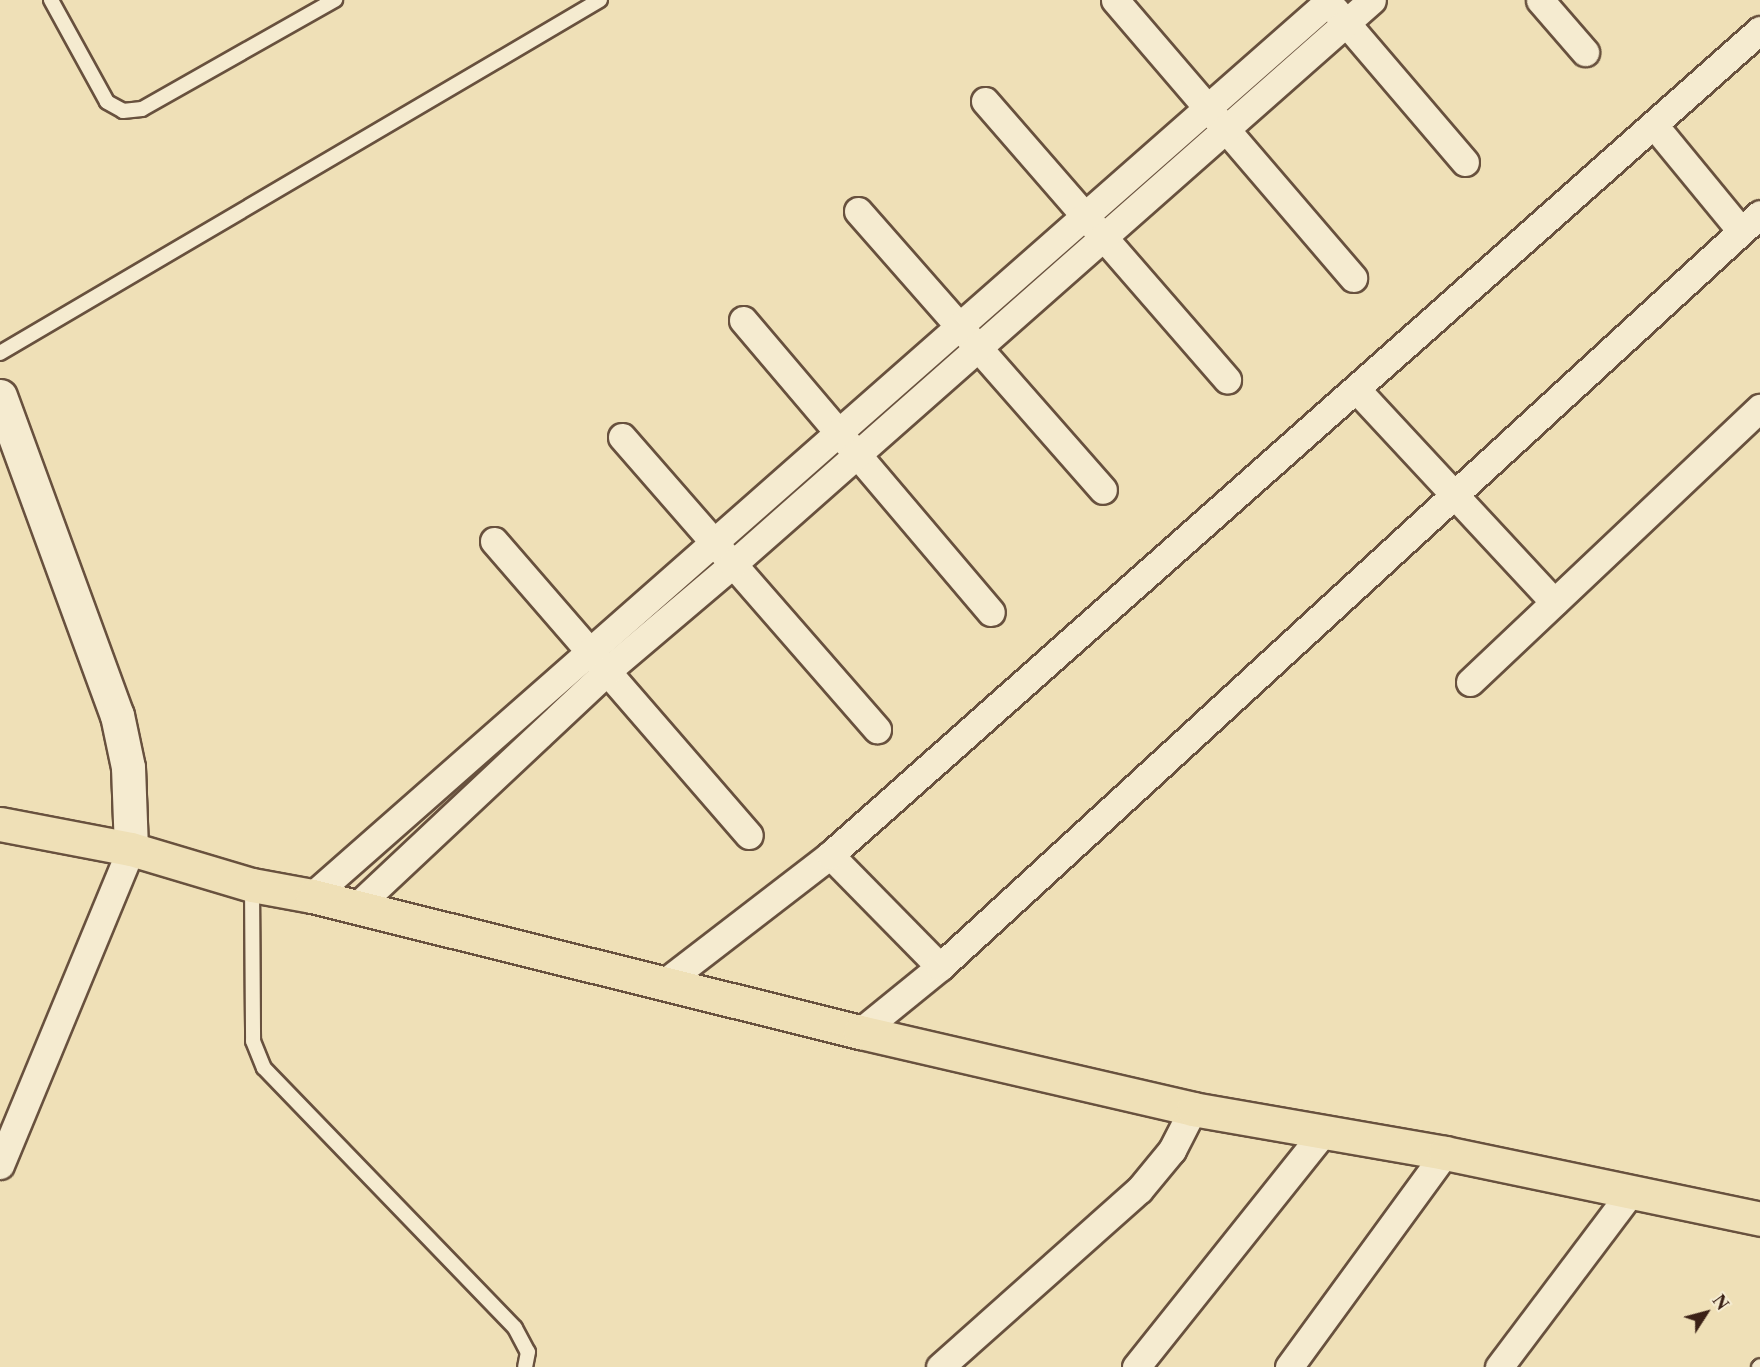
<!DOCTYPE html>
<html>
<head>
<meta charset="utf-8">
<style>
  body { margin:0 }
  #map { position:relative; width:1760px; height:1367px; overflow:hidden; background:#efe0b7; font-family:"Libre Caslon Text",serif }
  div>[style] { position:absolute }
  .roads { filter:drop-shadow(2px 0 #68513e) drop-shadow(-2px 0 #68513e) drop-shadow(0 2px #68513e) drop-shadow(0 -2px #68513e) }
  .service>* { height:14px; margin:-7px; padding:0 7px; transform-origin:7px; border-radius:7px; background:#f5ebd0 }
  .minor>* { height:27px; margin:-13.5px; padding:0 13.5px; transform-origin:13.5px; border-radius:13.5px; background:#f5ebd0 }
  .tertiary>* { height:33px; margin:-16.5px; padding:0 16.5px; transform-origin:16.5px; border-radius:16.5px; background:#f5ebd0 }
  .primary>* { height:33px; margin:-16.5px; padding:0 16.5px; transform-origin:16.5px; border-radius:16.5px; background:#efe0b7 }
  span { translate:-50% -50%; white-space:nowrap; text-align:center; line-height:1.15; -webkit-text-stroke:6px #f5ebd0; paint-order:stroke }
  .north { position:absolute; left:1676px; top:1283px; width:60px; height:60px; -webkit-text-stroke:4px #f5ebd0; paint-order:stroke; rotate:54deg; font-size:16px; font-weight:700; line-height:24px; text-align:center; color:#3b2116 }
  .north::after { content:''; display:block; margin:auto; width:21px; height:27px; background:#3b2116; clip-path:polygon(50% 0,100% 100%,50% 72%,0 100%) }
</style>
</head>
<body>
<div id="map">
  <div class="roads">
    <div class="service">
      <div style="left:51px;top:0;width:116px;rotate:61.2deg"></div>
      <div style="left:107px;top:102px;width:18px;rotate:29deg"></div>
      <div style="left:123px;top:111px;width:19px;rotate:-6deg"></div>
      <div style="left:142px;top:109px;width:222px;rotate:-29.5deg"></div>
      <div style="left:0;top:353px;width:696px;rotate:-30.47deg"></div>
      <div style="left:252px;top:885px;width:156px;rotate:89.6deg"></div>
      <div style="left:253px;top:1041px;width:29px;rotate:68deg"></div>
      <div style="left:264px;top:1068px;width:361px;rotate:46deg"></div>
      <div style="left:515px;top:1328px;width:27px;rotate:62deg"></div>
      <div style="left:528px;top:1352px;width:15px;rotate:101deg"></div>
      <div style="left:1759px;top:1367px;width:1px;rotate:-45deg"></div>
    </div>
    <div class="minor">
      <div style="left:1115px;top:0;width:366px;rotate:49.4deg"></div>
      <div style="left:1540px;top:0;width:69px;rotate:49.1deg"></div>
      <div style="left:1335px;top:10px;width:200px;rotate:49.5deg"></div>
      <div style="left:985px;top:101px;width:369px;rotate:49deg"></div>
      <div style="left:1654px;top:125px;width:137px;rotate:50.6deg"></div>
      <div style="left:858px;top:211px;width:371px;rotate:48.7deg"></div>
      <div style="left:743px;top:320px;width:383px;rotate:49.7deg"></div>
      <div style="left:1356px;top:389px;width:291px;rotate:47.1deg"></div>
      <div style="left:622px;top:437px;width:388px;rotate:48.9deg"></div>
      <div style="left:494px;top:541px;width:389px;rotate:49.1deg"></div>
      <div style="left:1470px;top:682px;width:399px;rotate:-43.4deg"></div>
      <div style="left:830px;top:855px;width:157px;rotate:45.5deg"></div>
      <div style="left:312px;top:896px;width:1356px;rotate:-41.35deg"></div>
      <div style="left:356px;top:907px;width:345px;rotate:-43.2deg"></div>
      <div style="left:607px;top:671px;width:165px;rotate:-40.3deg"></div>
      <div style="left:733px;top:564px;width:852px;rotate:-41.43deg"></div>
      <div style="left:664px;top:983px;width:210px;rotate:-37.6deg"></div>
      <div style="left:830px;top:855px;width:1243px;rotate:-41.58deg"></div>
      <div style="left:860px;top:1032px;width:103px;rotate:-39.1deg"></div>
      <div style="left:940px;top:967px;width:1113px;rotate:-42.56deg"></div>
      <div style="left:0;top:1165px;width:342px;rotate:-67.5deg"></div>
      <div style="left:940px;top:1367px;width:266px;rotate:-41.7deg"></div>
      <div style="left:1139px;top:1190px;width:52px;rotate:-50.5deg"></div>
      <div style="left:1172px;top:1150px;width:46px;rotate:-62.9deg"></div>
      <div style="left:1136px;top:1367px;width:300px;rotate:-51.4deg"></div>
      <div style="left:1289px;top:1367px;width:265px;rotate:-53.9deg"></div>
      <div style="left:1499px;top:1367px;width:219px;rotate:-53deg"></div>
    </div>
    <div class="tertiary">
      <div style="left:0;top:396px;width:340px;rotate:69.9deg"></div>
      <div style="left:117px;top:715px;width:53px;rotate:78.1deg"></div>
      <div style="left:128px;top:767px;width:82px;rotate:87.9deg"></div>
    </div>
    <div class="primary">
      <div style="left:0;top:824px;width:133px;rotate:10.8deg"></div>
      <div style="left:131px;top:849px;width:126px;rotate:16.6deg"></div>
      <div style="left:252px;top:885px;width:61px;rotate:10.4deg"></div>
      <div style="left:312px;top:896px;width:565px;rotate:13.94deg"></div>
      <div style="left:860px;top:1032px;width:342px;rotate:13deg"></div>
      <div style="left:1193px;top:1109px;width:256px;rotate:9.9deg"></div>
      <div style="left:1445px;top:1153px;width:322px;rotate:11.8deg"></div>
    </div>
  </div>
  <div class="north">N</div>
</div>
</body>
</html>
